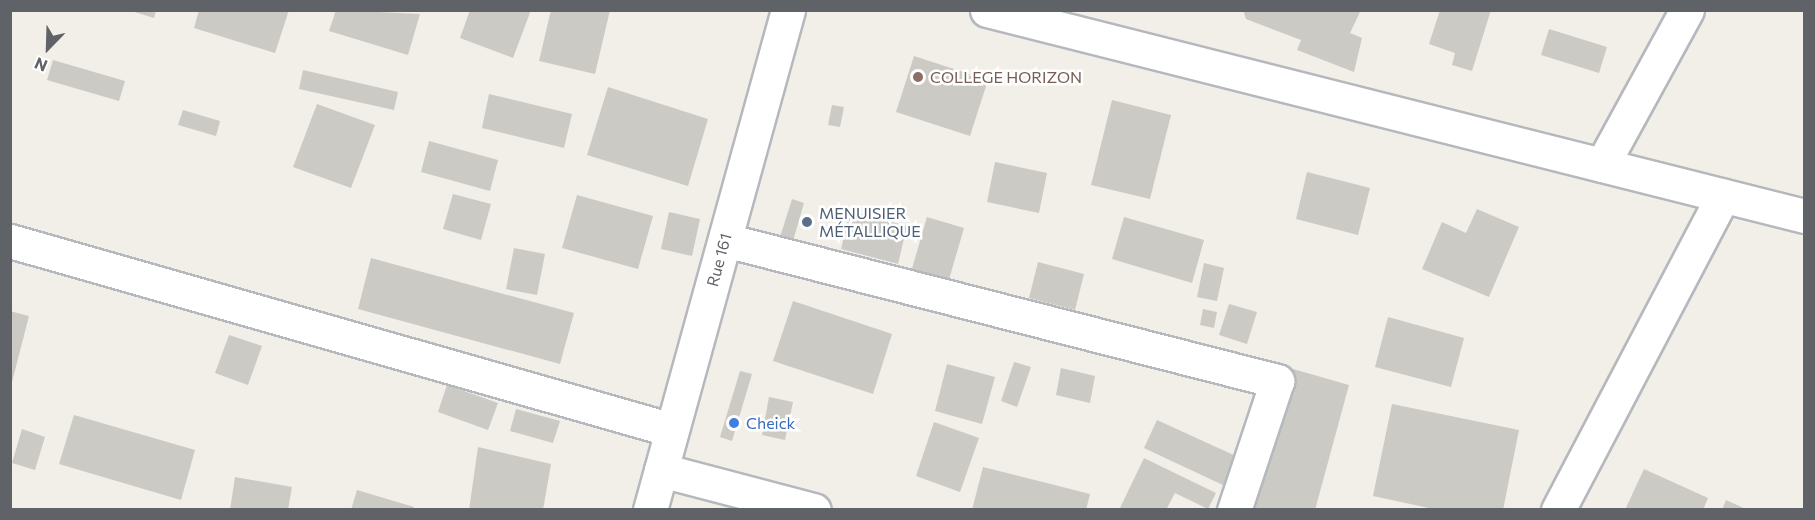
<!DOCTYPE html>
<html>
<head>
<meta charset="utf-8">
<style>
  body { margin:0 }
  #map { position:relative; width:1815px; height:520px; overflow:hidden; background:#f1efe8; font-family:Commissioner,sans-serif }
  div>[style] { position:absolute }
  .building>* { inset:0; background:#cccac5 }
  .roads { filter:drop-shadow(2px 0 #b5b8bc) drop-shadow(-2px 0 #b5b8bc) drop-shadow(0 2px #b5b8bc) drop-shadow(0 -2px #b5b8bc) }
  .street>* { height:33px; margin:-16.5px; padding:0 16.5px; transform-origin:16.5px; border-radius:16.5px; background:#fff }
  .secondary>* { height:33px; margin:-16.5px; padding:0 16.5px; transform-origin:16.5px; border-radius:16.5px; background:#fff }
  .dots>* { width:16px; height:16px; translate:-50% -50%; box-sizing:border-box; border:3px solid #fff; border-radius:50% }
  span { translate:-50% -50%; white-space:nowrap; text-align:center; line-height:1.15; -webkit-text-stroke:5px #fff; paint-order:stroke }
  .education-label { font-size:16px; color:#785e54 }
  .left { translate:0 -50%; text-align:left }
  .service-label { font-size:16px; color:#4e5e75 }
  .street-label { font-size:16px; color:#5f6368 }
  .shop-label { font-size:16px; color:#366cbe }
  .frame { position:absolute; inset:0; border:12px solid #5f6368; pointer-events:none }
  .north { position:absolute; left:18px; top:18px; width:60px; height:60px; -webkit-text-stroke:4px #fff; paint-order:stroke; rotate:203deg; font-size:16px; font-weight:700; line-height:24px; text-align:center; color:#5f6368 }
  .north::after { content:''; display:block; margin:auto; width:21px; height:27px; background:#5f6368; clip-path:polygon(50% 0,100% 100%,50% 72%,0 100%) }
</style>
</head>
<body>
<div id="map">
  <div class="building">
    <div style="clip-path:polygon(128px 10px,156px 10px,154px 18px)"></div>
    <div style="clip-path:polygon(199px 10px,289px 10px,275px 53px,194px 28px)"></div>
    <div style="clip-path:polygon(336px 10px,420px 14px,408px 55px,329px 31px)"></div>
    <div style="clip-path:polygon(470px 10px,531px 10px,513px 58px,460px 38px)"></div>
    <div style="clip-path:polygon(551px 10px,610px 10px,595px 74px,539px 61px)"></div>
    <div style="clip-path:polygon(1243px 10px,1361px 10px,1350px 33px,1362px 38px,1354px 72px,1297px 50px,1301px 40px,1246px 19px)"></div>
    <div style="clip-path:polygon(1440px 10px,1491px 10px,1472px 71px,1452px 65px,1455px 53px,1429px 44px)"></div>
    <div style="clip-path:polygon(1549px 29px,1607px 47px,1599px 73px,1541px 55px)"></div>
    <div style="clip-path:polygon(914px 56px,988px 80px,970px 136px,896px 112px)"></div>
    <div style="clip-path:polygon(53px 60px,125px 81px,119px 101px,47px 80px)"></div>
    <div style="clip-path:polygon(303px 70px,398px 92px,394px 110px,299px 89px)"></div>
    <div style="clip-path:polygon(608px 87px,708px 119px,688px 186px,587px 155px)"></div>
    <div style="clip-path:polygon(489px 94px,572px 114px,564px 148px,482px 128px)"></div>
    <div style="clip-path:polygon(1112px 100px,1171px 115px,1150px 199px,1091px 185px)"></div>
    <div style="clip-path:polygon(317px 104px,375px 125px,351px 188px,293px 167px)"></div>
    <div style="clip-path:polygon(832px 105px,844px 107px,840px 127px,828px 125px)"></div>
    <div style="clip-path:polygon(183px 110px,220px 121px,216px 136px,178px 125px)"></div>
    <div style="clip-path:polygon(429px 141px,498px 160px,490px 191px,421px 172px)"></div>
    <div style="clip-path:polygon(995px 162px,1047px 173px,1039px 213px,987px 202px)"></div>
    <div style="clip-path:polygon(1307px 172px,1370px 188px,1358px 235px,1296px 219px)"></div>
    <div style="clip-path:polygon(453px 194px,491px 204px,481px 240px,443px 229px)"></div>
    <div style="clip-path:polygon(577px 195px,653px 216px,638px 269px,562px 248px)"></div>
    <div style="clip-path:polygon(792px 199px,804px 203px,793px 241px,780px 237px)"></div>
    <div style="clip-path:polygon(1477px 209px,1519px 227px,1489px 297px,1422px 269px,1442px 222px,1466px 233px)"></div>
    <div style="clip-path:polygon(850px 211px,907px 226px,898px 264px,841px 249px)"></div>
    <div style="clip-path:polygon(669px 212px,700px 219px,692px 256px,661px 249px)"></div>
    <div style="clip-path:polygon(927px 217px,964px 228px,948px 283px,911px 272px)"></div>
    <div style="clip-path:polygon(1124px 217px,1204px 240px,1192px 283px,1112px 259px)"></div>
    <div style="clip-path:polygon(514px 248px,545px 254px,537px 295px,506px 289px)"></div>
    <div style="clip-path:polygon(371px 258px,574px 313px,560px 364px,358px 309px)"></div>
    <div style="clip-path:polygon(1038px 262px,1084px 274px,1075px 310px,1029px 298px)"></div>
    <div style="clip-path:polygon(1204px 263px,1224px 268px,1217px 301px,1197px 297px)"></div>
    <div style="clip-path:polygon(793px 301px,892px 334px,873px 394px,773px 361px)"></div>
    <div style="clip-path:polygon(1229px 304px,1257px 312px,1247px 344px,1219px 335px)"></div>
    <div style="clip-path:polygon(1203px 309px,1217px 312px,1214px 328px,1200px 325px)"></div>
    <div style="clip-path:polygon(10px 311px,29px 316px,11px 386px,10px 386px)"></div>
    <div style="clip-path:polygon(1388px 317px,1464px 338px,1451px 387px,1375px 367px)"></div>
    <div style="clip-path:polygon(229px 335px,262px 346px,248px 385px,215px 373px)"></div>
    <div style="clip-path:polygon(1014px 362px,1031px 367px,1017px 407px,1001px 401px)"></div>
    <div style="clip-path:polygon(947px 364px,995px 377px,982px 424px,935px 411px)"></div>
    <div style="clip-path:polygon(1061px 368px,1095px 376px,1090px 403px,1056px 395px)"></div>
    <div style="clip-path:polygon(1293px 369px,1349px 385px,1315px 510px,1253px 510px)"></div>
    <div style="clip-path:polygon(740px 371px,752px 374px,732px 441px,720px 437px)"></div>
    <div style="clip-path:polygon(447px 385px,498px 403px,488px 430px,438px 412px)"></div>
    <div style="clip-path:polygon(769px 397px,793px 402px,785px 440px,762px 435px)"></div>
    <div style="clip-path:polygon(1392px 404px,1519px 430px,1503px 510px,1438px 510px,1373px 496px)"></div>
    <div style="clip-path:polygon(516px 409px,560px 421px,553px 443px,510px 431px)"></div>
    <div style="clip-path:polygon(74px 415px,195px 450px,181px 500px,59px 464px)"></div>
    <div style="clip-path:polygon(1157px 420px,1238px 457px,1225px 486px,1144px 448px)"></div>
    <div style="clip-path:polygon(934px 422px,979px 438px,960px 492px,916px 476px)"></div>
    <div style="clip-path:polygon(22px 429px,45px 437px,35px 470px,12px 463px)"></div>
    <div style="clip-path:polygon(478px 447px,551px 464px,543px 510px,469px 510px)"></div>
    <div style="clip-path:polygon(1144px 458px,1216px 493px,1208px 509px,1175px 493px,1166px 510px,1119px 510px)"></div>
    <div style="clip-path:polygon(983px 467px,1090px 494px,1086px 510px,972px 510px)"></div>
    <div style="clip-path:polygon(1644px 469px,1708px 498px,1703px 510px,1625px 510px)"></div>
    <div style="clip-path:polygon(235px 477px,292px 487px,288px 510px,230px 510px)"></div>
    <div style="clip-path:polygon(357px 490px,414px 507px,413px 510px,351px 510px)"></div>
    <div style="clip-path:polygon(1726px 500px,1748px 510px,1722px 510px)"></div>
  </div>
  <div class="roads">
    <div class="street">
      <div style="left:987px;top:10px;width:843px;rotate:14.15deg"></div>
      <div style="left:1602px;top:165px;width:177px;rotate:-61.3deg"></div>
      <div style="left:725px;top:240px;width:570px;rotate:14.33deg"></div>
      <div style="left:1277px;top:381px;width:136px;rotate:108.4deg"></div>
      <div style="left:10px;top:241px;width:688px;rotate:15.93deg"></div>
      <div style="left:661px;top:470px;width:158px;rotate:14.7deg"></div>
      <div style="left:1558px;top:510px;width:355px;rotate:-62.3deg"></div>
    </div>
    <div class="secondary">
      <div style="left:650px;top:510px;width:519px;rotate:-74.57deg"></div>
    </div>
  </div>
  <div class="dots">
    <div style="left:918px;top:77px;background:#8d6e63"></div>
    <div style="left:807px;top:222px;background:#5c6f8a"></div>
    <div style="left:734px;top:423px;background:#3f7fe0"></div>
  </div>
  <div class="education-label">
    <span class="left" style="left:930px;top:77px">COLLEGE HORIZON</span>
  </div>
  <div class="service-label">
    <span class="left" style="left:819px;top:222px">MENUISIER<br>MÉTALLIQUE</span>
  </div>
  <div class="street-label">
    <span style="left:719px;top:260px;rotate:-75deg">Rue 161</span>
  </div>
  <div class="shop-label">
    <span class="left" style="left:746px;top:423px">Cheick</span>
  </div>
  <div class="frame"></div>
  <div class="north">N</div>
</div>
</body>
</html>
